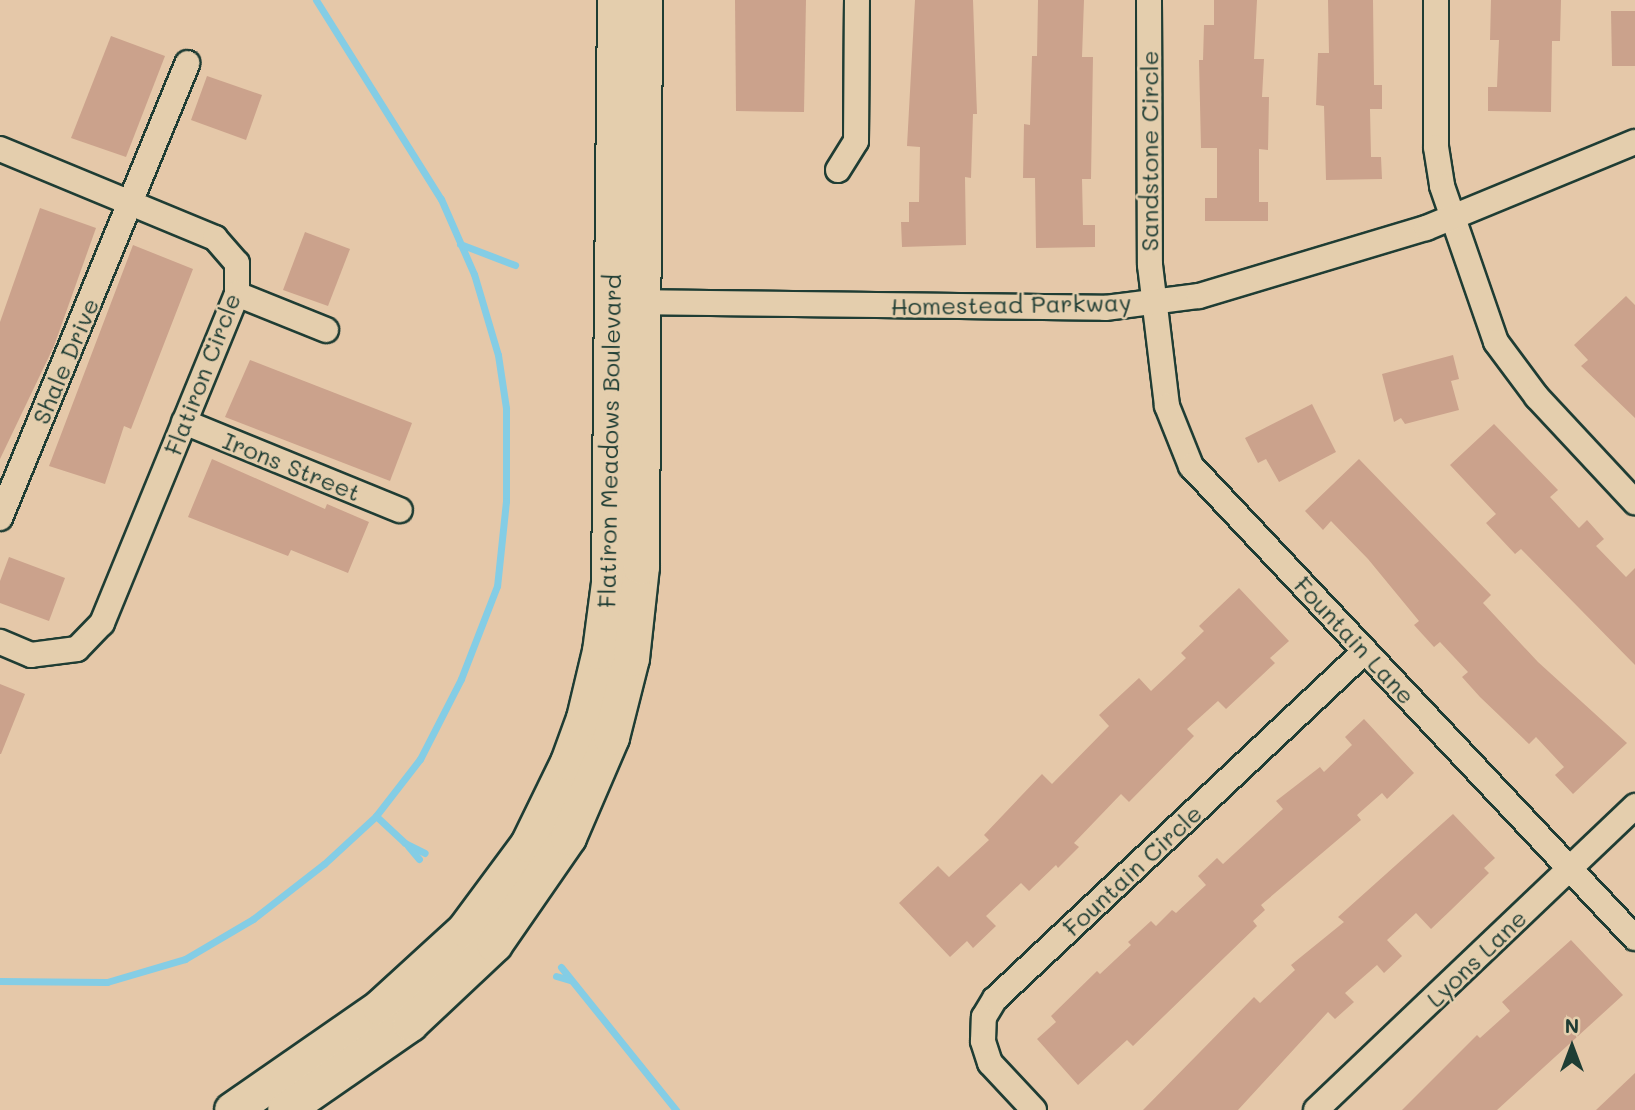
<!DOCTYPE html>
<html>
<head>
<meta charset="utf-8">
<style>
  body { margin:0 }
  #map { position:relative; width:1635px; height:1110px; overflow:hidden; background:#e5c8a9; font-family:Mali,sans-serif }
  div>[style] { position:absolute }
  .stream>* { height:7px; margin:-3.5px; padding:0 3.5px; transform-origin:3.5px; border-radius:3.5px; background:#84cde5 }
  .building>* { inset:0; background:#cba28c }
  .roads { filter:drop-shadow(2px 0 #1f3d34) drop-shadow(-2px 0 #1f3d34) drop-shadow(0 2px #1f3d34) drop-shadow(0 -2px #1f3d34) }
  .street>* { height:24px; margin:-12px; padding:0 12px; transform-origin:12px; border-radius:12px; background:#e4cead }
  .secondary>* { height:35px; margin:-17.5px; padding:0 17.5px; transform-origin:17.5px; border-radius:17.5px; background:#e4cead }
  span { translate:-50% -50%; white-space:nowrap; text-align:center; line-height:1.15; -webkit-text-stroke:5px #e4cead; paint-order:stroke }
  .street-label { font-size:24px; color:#1f3d34 }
  .north { position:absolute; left:1537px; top:1012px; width:70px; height:70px; -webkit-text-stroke:5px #e4cead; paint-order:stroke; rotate:0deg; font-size:19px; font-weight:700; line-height:28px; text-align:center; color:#1f3d34 }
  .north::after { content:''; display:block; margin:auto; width:24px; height:32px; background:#1f3d34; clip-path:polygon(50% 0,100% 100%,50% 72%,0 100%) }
</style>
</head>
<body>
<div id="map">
  <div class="stream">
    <div style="left:316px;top:0;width:235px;rotate:57.9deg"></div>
    <div style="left:441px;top:199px;width:82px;rotate:66.3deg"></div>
    <div style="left:474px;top:274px;width:84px;rotate:73.5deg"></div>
    <div style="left:498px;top:355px;width:54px;rotate:81.4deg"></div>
    <div style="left:506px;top:408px;width:93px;rotate:90deg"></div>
    <div style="left:506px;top:501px;width:85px;rotate:96deg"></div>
    <div style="left:497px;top:586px;width:100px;rotate:111.2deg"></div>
    <div style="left:461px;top:679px;width:90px;rotate:117.1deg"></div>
    <div style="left:420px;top:759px;width:72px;rotate:127.7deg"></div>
    <div style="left:376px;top:816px;width:40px;rotate:43deg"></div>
    <div style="left:405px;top:843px;width:22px;rotate:27deg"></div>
    <div style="left:460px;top:244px;width:59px;rotate:20.9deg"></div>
    <div style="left:408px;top:846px;width:17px;rotate:50deg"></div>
    <div style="left:561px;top:967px;width:184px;rotate:51.2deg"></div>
    <div style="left:556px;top:976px;width:15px;rotate:16deg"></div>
    <div style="left:0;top:981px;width:107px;rotate:0.5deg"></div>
    <div style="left:107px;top:982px;width:81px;rotate:-16.4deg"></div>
    <div style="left:185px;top:959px;width:79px;rotate:-30.5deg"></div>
    <div style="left:253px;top:919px;width:90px;rotate:-37.8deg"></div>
    <div style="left:324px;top:864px;width:71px;rotate:-42.7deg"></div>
  </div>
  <div class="building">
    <div style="clip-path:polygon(735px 0,806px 0,804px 112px,736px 111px)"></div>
    <div style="clip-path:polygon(915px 0,973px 0,977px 114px,973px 114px,971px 178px,965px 177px,966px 245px,902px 247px,901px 222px,909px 222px,909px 202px,919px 202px,920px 147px,907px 146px)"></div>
    <div style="clip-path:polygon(1038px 0,1084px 0,1082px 57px,1093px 57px,1091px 179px,1082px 179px,1083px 225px,1095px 225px,1095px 247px,1036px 248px,1035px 178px,1023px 178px,1024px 124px,1030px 125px,1032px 56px,1037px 56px)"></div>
    <div style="clip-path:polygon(1214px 0,1257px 0,1254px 59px,1264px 59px,1262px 97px,1269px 97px,1268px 150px,1259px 149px,1259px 202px,1268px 202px,1268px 221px,1205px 221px,1205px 198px,1217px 198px,1217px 148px,1201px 148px,1199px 60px,1203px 60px,1204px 25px,1214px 25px)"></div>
    <div style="clip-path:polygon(1328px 0,1373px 0,1374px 85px,1382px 85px,1382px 109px,1370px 109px,1371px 157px,1381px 157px,1382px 179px,1326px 180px,1324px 106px,1316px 105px,1318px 53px,1329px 53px)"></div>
    <div style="clip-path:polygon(1491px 0,1561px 0,1560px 41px,1552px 41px,1551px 112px,1488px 111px,1488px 87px,1497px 87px,1499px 40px,1490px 40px)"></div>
    <div style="clip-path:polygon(1611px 11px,1635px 11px,1635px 66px,1612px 66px)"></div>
    <div style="clip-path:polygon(111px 36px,165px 56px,126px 157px,71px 138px)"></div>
    <div style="clip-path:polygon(207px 76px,262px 95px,246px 140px,191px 120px)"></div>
    <div style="clip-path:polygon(40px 208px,96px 228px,54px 346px,0 459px,0 322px)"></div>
    <div style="clip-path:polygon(305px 232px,350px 249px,328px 306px,283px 290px)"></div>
    <div style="clip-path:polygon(133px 245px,193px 269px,131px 429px,124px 426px,105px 484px,49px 466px)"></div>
    <div style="clip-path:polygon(1626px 296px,1635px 305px,1635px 418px,1581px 366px,1588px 360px,1574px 345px)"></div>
    <div style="clip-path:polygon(1453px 355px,1459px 379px,1451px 381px,1459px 410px,1405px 424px,1401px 418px,1394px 422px,1382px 374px)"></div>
    <div style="clip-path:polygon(250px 360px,412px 423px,390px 481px,225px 417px)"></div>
    <div style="clip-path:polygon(1312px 404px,1336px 452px,1279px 482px,1266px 459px,1258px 463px,1245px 438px)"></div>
    <div style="clip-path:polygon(1494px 424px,1558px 490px,1550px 497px,1579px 528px,1587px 520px,1604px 539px,1596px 546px,1626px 577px,1635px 568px,1635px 665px,1521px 549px,1515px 554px,1486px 523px,1496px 514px,1450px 465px)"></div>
    <div style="clip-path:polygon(212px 459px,325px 509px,327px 504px,369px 522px,348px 573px,291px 550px,288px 556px,188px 517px)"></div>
    <div style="clip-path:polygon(1359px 459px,1491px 595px,1483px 603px,1538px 662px,1627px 743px,1573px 794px,1555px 775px,1564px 767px,1536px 737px,1529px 744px,1480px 697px,1462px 677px,1468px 672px,1440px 642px,1434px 647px,1414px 625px,1419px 621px,1368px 559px,1331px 521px,1323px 530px,1305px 511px)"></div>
    <div style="clip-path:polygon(9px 557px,65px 578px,49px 621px,0 603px,0 581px)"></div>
    <div style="clip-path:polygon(1239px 588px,1289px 641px,1270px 658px,1275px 663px,1226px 709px,1218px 701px,1187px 729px,1194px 736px,1129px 802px,1121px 794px,1074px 843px,1079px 847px,1058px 868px,1056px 865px,1029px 891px,1021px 883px,986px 916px,996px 926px,973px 948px,967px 941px,950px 957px,899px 903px,938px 866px,949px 877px,989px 840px,984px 835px,1042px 774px,1052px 784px,1109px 726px,1099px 715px,1139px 678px,1151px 691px,1186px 658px,1181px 653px,1204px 631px,1199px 626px)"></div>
    <div style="clip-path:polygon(0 684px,25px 694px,1px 754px,0 754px)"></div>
    <div style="clip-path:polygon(1364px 719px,1414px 773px,1387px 799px,1382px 793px,1357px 815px,1361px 820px,1261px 905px,1265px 910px,1253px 921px,1257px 926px,1133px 1046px,1127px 1040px,1078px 1085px,1037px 1039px,1056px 1022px,1051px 1016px,1097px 971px,1100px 974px,1131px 945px,1128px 942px,1151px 921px,1156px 926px,1172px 910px,1176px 913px,1206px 885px,1198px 876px,1217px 858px,1223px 864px,1283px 809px,1276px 801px,1320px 767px,1324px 772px,1352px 745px,1345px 737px)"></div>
    <div style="clip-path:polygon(1453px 814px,1495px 858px,1484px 868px,1489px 873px,1451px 910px,1431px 929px,1416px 913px,1387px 940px,1402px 956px,1384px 973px,1377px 965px,1345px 993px,1354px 1002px,1335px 1019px,1328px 1012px,1238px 1110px,1143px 1110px,1254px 997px,1260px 1003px,1295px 970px,1291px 965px,1344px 922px,1338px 917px)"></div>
    <div style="clip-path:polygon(1571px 940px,1623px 995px,1497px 1110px,1402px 1110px,1477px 1035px,1480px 1038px,1510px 1011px,1502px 1002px)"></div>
    <div style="clip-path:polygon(1635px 1073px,1635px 1110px,1596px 1110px)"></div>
  </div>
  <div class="roads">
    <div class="street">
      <div style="left:1149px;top:0;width:265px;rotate:89.8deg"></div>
      <div style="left:1150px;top:265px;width:142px;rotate:83.1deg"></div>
      <div style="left:1167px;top:406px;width:65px;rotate:68.2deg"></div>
      <div style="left:1191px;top:466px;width:648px;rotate:46.75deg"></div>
      <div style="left:1436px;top:0;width:147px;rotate:90deg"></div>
      <div style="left:1436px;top:147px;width:39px;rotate:81deg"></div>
      <div style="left:1442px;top:186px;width:165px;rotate:70.9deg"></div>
      <div style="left:1496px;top:342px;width:69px;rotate:53.3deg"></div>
      <div style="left:1537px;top:397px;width:144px;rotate:47deg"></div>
      <div style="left:0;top:149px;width:233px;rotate:22.5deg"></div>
      <div style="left:215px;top:238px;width:33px;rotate:49deg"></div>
      <div style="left:237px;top:263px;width:31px;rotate:90deg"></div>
      <div style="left:237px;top:294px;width:356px;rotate:112.3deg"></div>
      <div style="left:102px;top:623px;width:36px;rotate:134deg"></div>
      <div style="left:77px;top:649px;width:46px;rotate:172.6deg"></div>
      <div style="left:31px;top:655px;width:34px;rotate:-157deg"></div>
      <div style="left:838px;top:170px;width:34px;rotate:-58deg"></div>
      <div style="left:856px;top:141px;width:141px;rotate:-89.6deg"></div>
      <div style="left:237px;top:294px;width:96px;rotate:22deg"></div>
      <div style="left:627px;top:302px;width:478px;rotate:0.7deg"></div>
      <div style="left:1105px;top:308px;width:95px;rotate:-7.3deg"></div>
      <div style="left:1199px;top:296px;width:237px;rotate:-16.7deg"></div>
      <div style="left:1426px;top:228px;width:226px;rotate:-22.4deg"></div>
      <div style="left:184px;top:422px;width:233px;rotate:22.2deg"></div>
      <div style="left:0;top:518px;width:492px;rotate:-67.6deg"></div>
      <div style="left:1034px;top:1110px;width:64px;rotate:-133.1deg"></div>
      <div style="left:990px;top:1063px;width:23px;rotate:-108deg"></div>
      <div style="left:983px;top:1041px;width:24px;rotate:-88deg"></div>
      <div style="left:984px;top:1017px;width:21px;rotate:-59deg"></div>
      <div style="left:995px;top:999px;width:508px;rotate:-43.24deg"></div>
      <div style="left:1316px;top:1110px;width:441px;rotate:-43.6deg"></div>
    </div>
    <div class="secondary">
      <div style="left:232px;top:1110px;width:180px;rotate:-34.8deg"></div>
      <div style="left:380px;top:1007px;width:115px;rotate:-42.5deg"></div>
      <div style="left:465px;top:929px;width:106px;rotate:-53.5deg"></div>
      <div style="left:528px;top:844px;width:91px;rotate:-64deg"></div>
      <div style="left:568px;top:762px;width:47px;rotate:-70deg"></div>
      <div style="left:584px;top:718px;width:69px;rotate:-76.6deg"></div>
      <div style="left:600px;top:651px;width:69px;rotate:-82.5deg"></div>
      <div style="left:609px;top:583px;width:583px;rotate:-89.41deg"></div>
      <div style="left:285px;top:1110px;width:152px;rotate:-34.8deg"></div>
      <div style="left:410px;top:1023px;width:115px;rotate:-43.2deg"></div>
      <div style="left:494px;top:944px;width:130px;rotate:-55.3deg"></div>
      <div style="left:568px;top:837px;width:109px;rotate:-66.7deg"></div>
      <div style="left:611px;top:737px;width:81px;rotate:-75.8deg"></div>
      <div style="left:631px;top:658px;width:93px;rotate:-83.8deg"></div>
      <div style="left:641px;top:566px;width:566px;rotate:-89.7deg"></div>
    </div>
  </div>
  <div class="street-label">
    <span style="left:1149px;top:151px;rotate:-90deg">Sandstone Circle</span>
    <span style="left:1011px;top:304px;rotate:-1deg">Homestead Parkway</span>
    <span style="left:65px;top:361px;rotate:-67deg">Shale Drive</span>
    <span style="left:202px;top:374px;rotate:-69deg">Flatiron Circle</span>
    <span style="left:609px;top:441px;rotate:-89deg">Flatiron Meadows Boulevard</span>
    <span style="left:292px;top:466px;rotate:22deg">Irons Street</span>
    <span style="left:1355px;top:640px;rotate:47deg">Fountain Lane</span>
    <span style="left:1132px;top:870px;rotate:-43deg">Fountain Circle</span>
    <span style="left:1476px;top:958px;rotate:-44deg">Lyons Lane</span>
  </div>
  <div class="north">N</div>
</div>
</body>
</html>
